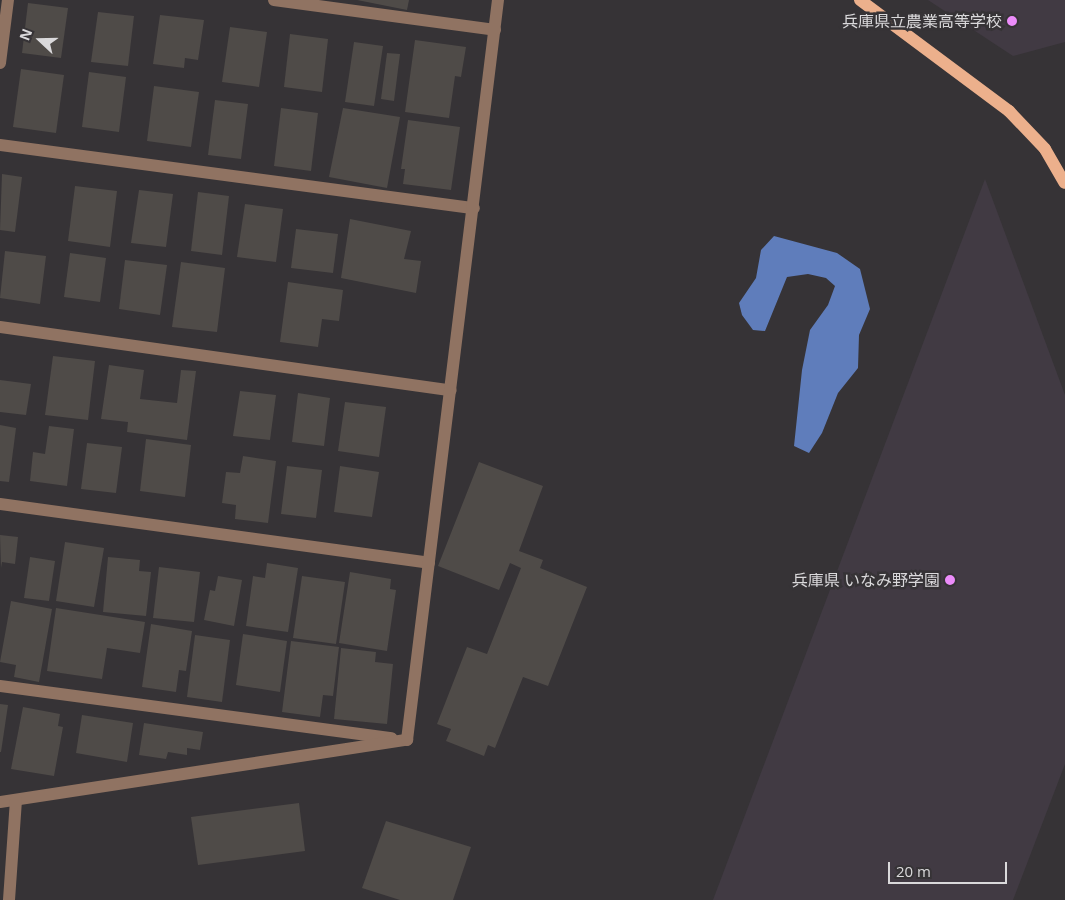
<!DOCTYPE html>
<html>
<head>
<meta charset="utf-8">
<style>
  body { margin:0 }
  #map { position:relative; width:1065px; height:900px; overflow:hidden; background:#363336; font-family:"Open Sans","Noto Sans JP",sans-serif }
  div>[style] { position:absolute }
  .built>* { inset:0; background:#413a43 }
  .water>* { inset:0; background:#5f7dbb }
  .building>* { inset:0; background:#4f4b48 }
  .minor>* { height:12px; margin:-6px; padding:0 6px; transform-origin:6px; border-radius:6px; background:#907362 }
  .major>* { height:12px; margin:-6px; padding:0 6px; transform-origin:6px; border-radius:6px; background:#ecb08c }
  .dots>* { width:14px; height:14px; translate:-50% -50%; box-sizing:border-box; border:2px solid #363336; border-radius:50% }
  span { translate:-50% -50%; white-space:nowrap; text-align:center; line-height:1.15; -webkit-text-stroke:5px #363336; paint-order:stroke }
  .poi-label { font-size:16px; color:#dad9db }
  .right { translate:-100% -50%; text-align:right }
  .north { position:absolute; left:15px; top:15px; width:50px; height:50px; -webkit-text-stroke:4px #363336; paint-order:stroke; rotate:291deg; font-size:14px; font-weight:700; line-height:20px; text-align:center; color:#dad9db }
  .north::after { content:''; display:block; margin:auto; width:18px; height:22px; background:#dad9db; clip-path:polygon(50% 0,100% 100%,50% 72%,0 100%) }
  .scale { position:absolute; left:888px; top:862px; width:119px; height:22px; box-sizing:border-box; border:2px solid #dad9db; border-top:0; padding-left:6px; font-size:15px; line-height:18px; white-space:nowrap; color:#dad9db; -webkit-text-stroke:4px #363336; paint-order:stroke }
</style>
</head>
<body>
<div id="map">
  <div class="built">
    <div style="clip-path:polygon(928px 0,1065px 0,1065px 42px,1013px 56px)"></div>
    <div style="clip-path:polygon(985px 179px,1065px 395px,1065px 764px,1013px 900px,713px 900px)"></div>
  </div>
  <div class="water">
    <div style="clip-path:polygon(774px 236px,837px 253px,860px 269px,870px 309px,859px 335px,858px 368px,838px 393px,822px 433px,809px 453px,794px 446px,802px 370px,810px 330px,828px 305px,835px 286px,826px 278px,808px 274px,787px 277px,765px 331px,753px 330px,742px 315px,739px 303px,756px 278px,761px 250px)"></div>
  </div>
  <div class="building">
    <div style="clip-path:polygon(357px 0,409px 0,407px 10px)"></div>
    <div style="clip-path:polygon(28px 3px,68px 8px,61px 58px,22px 53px)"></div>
    <div style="clip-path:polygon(98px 12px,134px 16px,128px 66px,91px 62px)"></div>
    <div style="clip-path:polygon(160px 15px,204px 20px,198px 60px,185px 58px,184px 68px,153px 64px)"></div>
    <div style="clip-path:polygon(230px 27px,267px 32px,259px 87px,222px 82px)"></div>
    <div style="clip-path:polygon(290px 34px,328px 39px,322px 92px,284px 87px)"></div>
    <div style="clip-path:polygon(415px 40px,466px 47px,461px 77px,455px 76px,449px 118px,405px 112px)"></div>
    <div style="clip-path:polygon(354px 42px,383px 46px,374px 106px,345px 102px)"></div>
    <div style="clip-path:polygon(387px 53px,400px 54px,394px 101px,381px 99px)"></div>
    <div style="clip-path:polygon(21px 69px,64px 75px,56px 133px,13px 127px)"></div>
    <div style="clip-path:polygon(89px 72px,126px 77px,119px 132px,82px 127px)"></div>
    <div style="clip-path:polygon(154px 86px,199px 92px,191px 147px,147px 141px)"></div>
    <div style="clip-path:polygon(215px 100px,248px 104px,241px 159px,208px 155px)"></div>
    <div style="clip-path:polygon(281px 108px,318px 113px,311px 171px,274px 166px)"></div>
    <div style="clip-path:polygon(343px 108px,400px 117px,387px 188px,329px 177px)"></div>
    <div style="clip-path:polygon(408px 120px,460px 127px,451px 190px,403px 184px,405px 169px,401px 169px)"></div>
    <div style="clip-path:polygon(2px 174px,22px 177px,15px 232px,0 230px)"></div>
    <div style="clip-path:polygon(75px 186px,117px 191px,110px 247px,68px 241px)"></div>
    <div style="clip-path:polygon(139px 190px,173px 194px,166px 247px,131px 243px)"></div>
    <div style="clip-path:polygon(198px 192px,229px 196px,222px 255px,191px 251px)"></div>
    <div style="clip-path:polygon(245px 204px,283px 209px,276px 262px,237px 257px)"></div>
    <div style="clip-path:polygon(350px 219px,411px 231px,404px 259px,421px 261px,416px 293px,341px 278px)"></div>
    <div style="clip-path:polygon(296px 229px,338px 234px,333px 273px,291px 268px)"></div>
    <div style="clip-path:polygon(5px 251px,46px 256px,40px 304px,0 298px)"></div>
    <div style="clip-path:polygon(70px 253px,106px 258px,100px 302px,64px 297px)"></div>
    <div style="clip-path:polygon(125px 260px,167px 265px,160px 315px,119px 309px)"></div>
    <div style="clip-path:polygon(181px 262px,225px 268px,217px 332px,172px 327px)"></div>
    <div style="clip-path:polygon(288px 282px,343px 290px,339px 321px,322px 319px,318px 347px,280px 342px)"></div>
    <div style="clip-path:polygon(53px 356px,95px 361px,88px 420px,45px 415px)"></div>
    <div style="clip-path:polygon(109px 365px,144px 370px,140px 399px,177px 403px,181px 370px,196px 371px,187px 440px,127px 432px,128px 422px,101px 419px)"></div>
    <div style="clip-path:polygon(0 380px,31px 384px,26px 415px,0 412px)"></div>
    <div style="clip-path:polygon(240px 391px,276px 395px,270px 440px,233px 436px)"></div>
    <div style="clip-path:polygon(298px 393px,330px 398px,324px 446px,292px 442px)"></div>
    <div style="clip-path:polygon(345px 402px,386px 407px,379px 457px,338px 451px)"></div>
    <div style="clip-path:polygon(0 425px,16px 428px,9px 482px,0 481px)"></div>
    <div style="clip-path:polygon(49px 426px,74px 429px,67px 486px,30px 481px,33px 452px,45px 454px)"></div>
    <div style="clip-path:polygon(146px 439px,191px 445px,185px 497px,140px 491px)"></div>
    <div style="clip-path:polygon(87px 443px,122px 447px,116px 493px,81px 489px)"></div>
    <div style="clip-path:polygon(243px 456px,276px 461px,268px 523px,235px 519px,236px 505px,222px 503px,226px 472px,240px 473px)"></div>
    <div style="clip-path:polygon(479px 462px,543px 486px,519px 551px,543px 560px,540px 568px,587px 587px,548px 686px,523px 677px,495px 748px,488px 745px,484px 756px,446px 741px,451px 729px,437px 724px,467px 647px,487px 654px,521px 568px,510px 563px,499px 590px,438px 566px)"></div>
    <div style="clip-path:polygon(287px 466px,322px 470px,316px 518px,281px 514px)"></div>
    <div style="clip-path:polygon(340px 466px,379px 472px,372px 517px,334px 512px)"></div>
    <div style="clip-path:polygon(0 535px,18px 537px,15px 564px,2px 562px,1px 568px)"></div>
    <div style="clip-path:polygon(65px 542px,104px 548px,94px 607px,56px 601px)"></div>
    <div style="clip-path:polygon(30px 557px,55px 561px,49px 601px,24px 598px)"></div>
    <div style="clip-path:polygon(108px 557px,140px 560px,139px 571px,151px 572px,146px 616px,103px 612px)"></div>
    <div style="clip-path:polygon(267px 563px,298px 568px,288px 632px,246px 626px,253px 576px,265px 578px)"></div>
    <div style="clip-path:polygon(159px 567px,200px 572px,194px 622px,153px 618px)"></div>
    <div style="clip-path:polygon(350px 572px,391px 579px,390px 589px,396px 590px,387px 651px,339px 643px)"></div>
    <div style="clip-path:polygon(218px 576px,242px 580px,234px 626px,204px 620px,210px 590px,215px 591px)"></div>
    <div style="clip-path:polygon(302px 576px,345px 582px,336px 644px,293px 638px)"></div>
    <div style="clip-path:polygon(11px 601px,52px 609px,39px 682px,14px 677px,16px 665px,0 662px)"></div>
    <div style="clip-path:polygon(56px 608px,145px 622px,140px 653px,107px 648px,102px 679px,47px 671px)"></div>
    <div style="clip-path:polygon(151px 624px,192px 631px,186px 671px,179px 670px,176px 692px,142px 687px)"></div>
    <div style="clip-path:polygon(243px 634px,287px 641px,280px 692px,236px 685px)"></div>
    <div style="clip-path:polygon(195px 635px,230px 640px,222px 702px,187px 697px)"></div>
    <div style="clip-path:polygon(291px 641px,339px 647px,333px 696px,323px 695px,320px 717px,282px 712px)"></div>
    <div style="clip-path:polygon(341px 648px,376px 652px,375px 662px,393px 664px,387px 724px,334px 719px)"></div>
    <div style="clip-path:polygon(0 704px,8px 705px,1px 752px,0 752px)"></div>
    <div style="clip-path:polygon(23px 707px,60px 714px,58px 726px,63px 727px,54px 776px,11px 769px)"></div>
    <div style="clip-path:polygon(82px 715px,133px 723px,127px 762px,76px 753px)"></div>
    <div style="clip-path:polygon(144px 723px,203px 732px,200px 750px,187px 748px,187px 755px,168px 752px,166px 759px,139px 755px)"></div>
    <div style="clip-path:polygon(299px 803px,305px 851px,198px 865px,191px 817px)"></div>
    <div style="clip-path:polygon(386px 821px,471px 847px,453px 900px,400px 900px,362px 888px)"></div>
  </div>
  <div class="minor">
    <div style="left:274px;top:0;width:223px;rotate:7.7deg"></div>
    <div style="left:0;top:63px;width:64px;rotate:-82.8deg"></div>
    <div style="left:0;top:145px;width:478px;rotate:7.6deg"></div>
    <div style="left:0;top:327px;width:455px;rotate:8deg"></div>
    <div style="left:0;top:504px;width:433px;rotate:7.8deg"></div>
    <div style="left:0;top:686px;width:395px;rotate:7.6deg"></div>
    <div style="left:0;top:802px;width:412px;rotate:-8.7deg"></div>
    <div style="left:407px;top:740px;width:746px;rotate:-82.99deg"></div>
    <div style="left:9px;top:900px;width:100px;rotate:-86deg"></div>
  </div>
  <div class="major">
    <div style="left:860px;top:0;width:186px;rotate:36.7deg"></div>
    <div style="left:1009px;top:111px;width:52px;rotate:46.5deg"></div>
    <div style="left:1045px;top:149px;width:39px;rotate:60deg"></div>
  </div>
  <div class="dots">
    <div style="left:1012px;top:21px;background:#ec8cfa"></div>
    <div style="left:950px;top:580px;background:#ec8cfa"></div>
  </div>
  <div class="poi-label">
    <span class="right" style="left:1002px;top:21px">兵庫県立農業高等学校</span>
    <span class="right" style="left:940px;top:580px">兵庫県 いなみ野学園</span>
  </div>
  <div class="north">N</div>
  <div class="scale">20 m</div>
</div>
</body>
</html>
